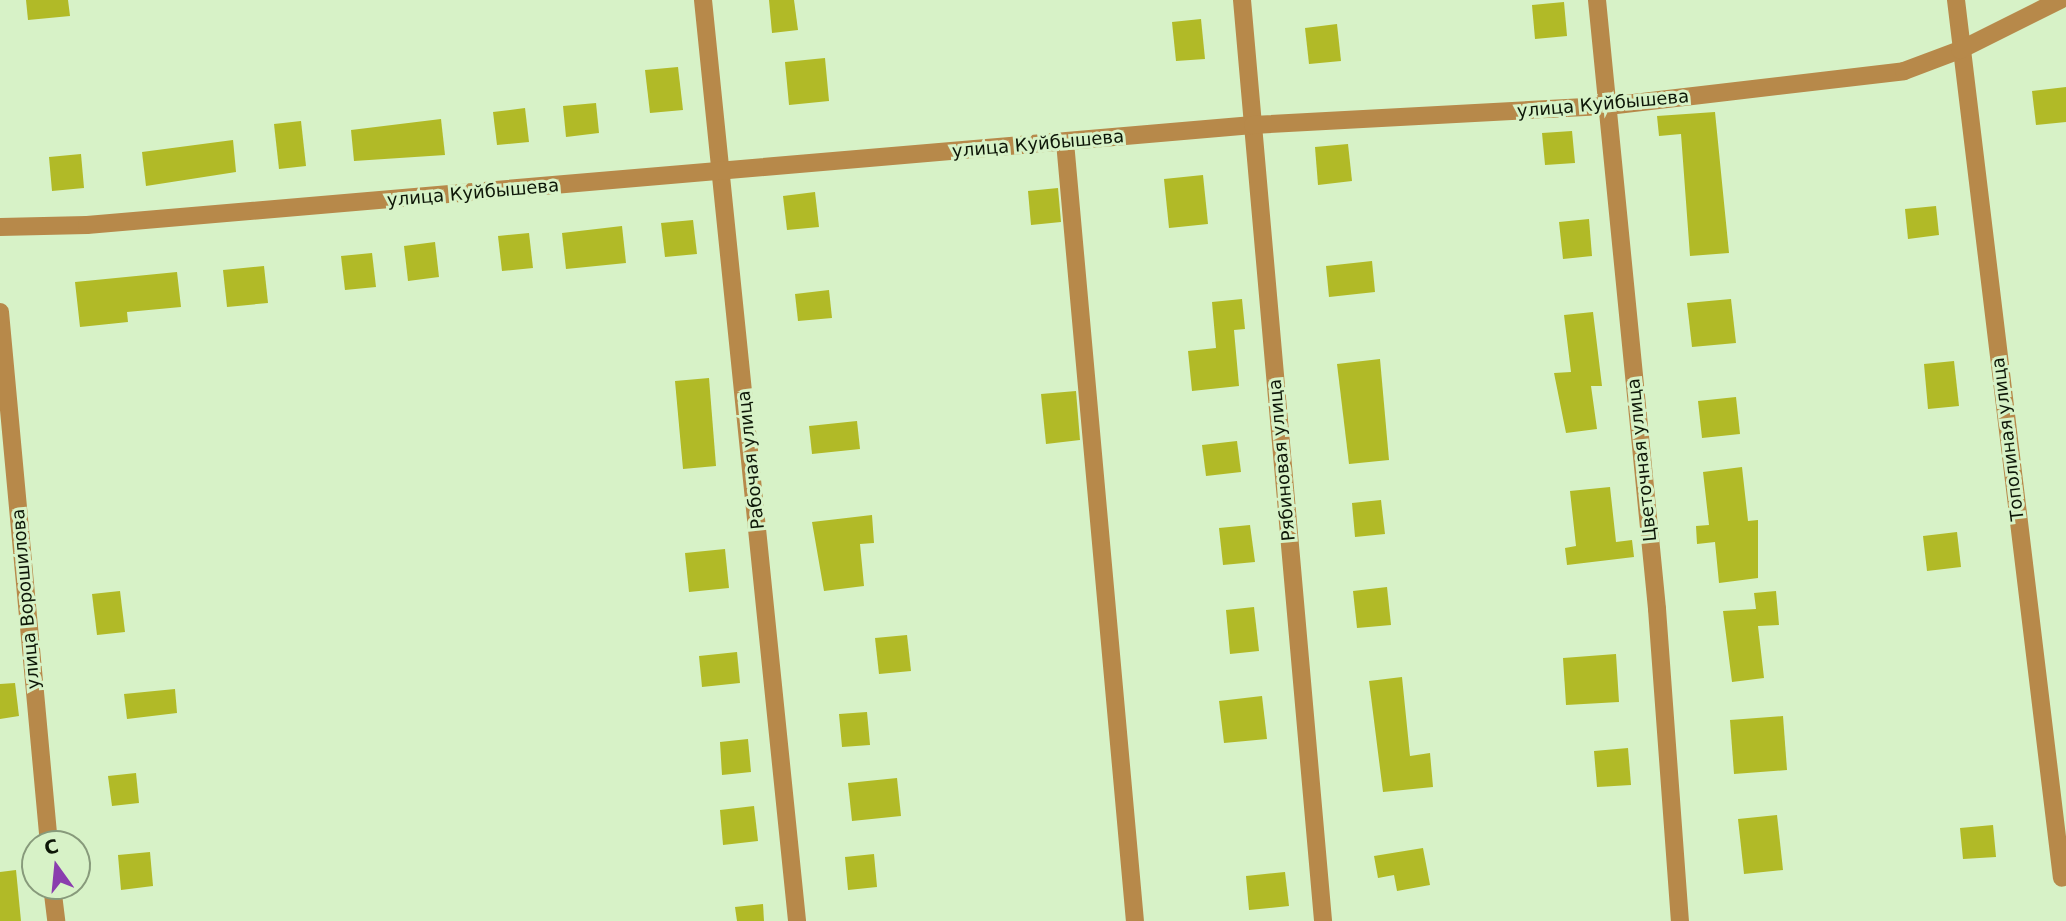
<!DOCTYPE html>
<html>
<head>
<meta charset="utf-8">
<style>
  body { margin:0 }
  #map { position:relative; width:2066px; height:921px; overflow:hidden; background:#d7f2c7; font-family:"DejaVu Sans",sans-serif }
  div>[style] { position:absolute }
  .building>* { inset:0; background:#b1ba27 }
  .minor>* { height:18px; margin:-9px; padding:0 9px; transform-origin:9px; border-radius:9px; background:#b7894a }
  span { translate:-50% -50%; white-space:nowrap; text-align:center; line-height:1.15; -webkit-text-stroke:6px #d7f2c7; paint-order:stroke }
  .street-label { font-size:18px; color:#0e1708 }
  .north { position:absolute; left:21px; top:830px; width:70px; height:70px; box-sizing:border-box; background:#d7f2c7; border:2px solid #879a7b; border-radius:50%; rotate:345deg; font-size:19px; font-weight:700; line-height:28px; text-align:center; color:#0e1708 }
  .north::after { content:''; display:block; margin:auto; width:24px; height:32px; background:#8a3dae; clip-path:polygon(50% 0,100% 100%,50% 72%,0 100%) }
</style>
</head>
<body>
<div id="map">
  <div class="building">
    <div style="clip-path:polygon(26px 0,68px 0,70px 16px,28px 20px)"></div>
    <div style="clip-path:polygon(769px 0,794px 0,798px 30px,772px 33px)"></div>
    <div style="clip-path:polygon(1564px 2px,1567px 36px,1535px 39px,1532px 5px)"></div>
    <div style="clip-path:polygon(1201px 19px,1205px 59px,1176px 61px,1172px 22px)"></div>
    <div style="clip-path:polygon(1337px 24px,1341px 61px,1309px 64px,1305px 28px)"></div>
    <div style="clip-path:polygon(825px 58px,829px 101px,789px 105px,785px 62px)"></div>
    <div style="clip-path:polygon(678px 67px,683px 110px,650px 113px,645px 70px)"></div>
    <div style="clip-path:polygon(2066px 87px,2066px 122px,2036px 125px,2032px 91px)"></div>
    <div style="clip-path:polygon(596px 103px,599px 133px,566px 137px,563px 106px)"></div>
    <div style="clip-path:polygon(525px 108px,529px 142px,497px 145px,493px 112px)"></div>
    <div style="clip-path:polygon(1715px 112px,1729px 253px,1690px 256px,1681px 134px,1659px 136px,1657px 116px)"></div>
    <div style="clip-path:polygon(441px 119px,445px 155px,354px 161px,351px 130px)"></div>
    <div style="clip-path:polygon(301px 121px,306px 166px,279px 169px,274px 124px)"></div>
    <div style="clip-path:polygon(1572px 131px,1575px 163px,1545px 165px,1542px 133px)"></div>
    <div style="clip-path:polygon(233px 140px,236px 172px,146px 186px,142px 152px)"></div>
    <div style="clip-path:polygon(1348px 144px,1352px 181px,1318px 185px,1315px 147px)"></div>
    <div style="clip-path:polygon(81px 154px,84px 188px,52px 191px,49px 157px)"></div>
    <div style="clip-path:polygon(1203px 175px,1208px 224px,1169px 228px,1164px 179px)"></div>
    <div style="clip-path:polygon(1058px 188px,1061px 222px,1031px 225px,1028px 191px)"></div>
    <div style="clip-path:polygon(815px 192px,819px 227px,787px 230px,783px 196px)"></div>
    <div style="clip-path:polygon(1936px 206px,1939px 235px,1908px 239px,1905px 209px)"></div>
    <div style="clip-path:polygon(1589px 219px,1592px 256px,1563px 259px,1559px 222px)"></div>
    <div style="clip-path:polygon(693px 220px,697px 254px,665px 257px,661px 223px)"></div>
    <div style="clip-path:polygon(622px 226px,626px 263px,566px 269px,562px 233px)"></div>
    <div style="clip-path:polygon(529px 233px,533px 268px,502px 271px,498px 236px)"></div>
    <div style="clip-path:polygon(435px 242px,439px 277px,408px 281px,404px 246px)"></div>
    <div style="clip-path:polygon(372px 253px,376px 287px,345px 290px,341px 256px)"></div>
    <div style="clip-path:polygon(1372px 261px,1375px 292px,1329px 297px,1326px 266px)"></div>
    <div style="clip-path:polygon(264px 266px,268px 303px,227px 307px,223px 270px)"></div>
    <div style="clip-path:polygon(177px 272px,181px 307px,127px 312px,128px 322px,80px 327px,75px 282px)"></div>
    <div style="clip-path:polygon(829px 290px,832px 318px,798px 321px,795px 294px)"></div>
    <div style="clip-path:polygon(1242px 299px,1245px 329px,1234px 330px,1239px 386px,1192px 391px,1188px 351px,1216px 348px,1212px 302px)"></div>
    <div style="clip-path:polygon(1731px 299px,1736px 343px,1692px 347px,1687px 303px)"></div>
    <div style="clip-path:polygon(1593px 312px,1602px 386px,1591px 386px,1597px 429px,1566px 433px,1554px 373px,1571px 372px,1564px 315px)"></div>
    <div style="clip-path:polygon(1380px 359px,1389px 460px,1349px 464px,1337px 364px)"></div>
    <div style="clip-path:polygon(1954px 361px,1959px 406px,1928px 409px,1924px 364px)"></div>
    <div style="clip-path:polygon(709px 378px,716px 466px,683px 469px,675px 381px)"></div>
    <div style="clip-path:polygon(1076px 391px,1080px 440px,1046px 444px,1041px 394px)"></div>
    <div style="clip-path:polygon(1736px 397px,1740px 434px,1702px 438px,1698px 401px)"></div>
    <div style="clip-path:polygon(857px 421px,860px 449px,812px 454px,809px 426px)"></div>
    <div style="clip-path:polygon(1237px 441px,1241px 472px,1206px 476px,1202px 445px)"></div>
    <div style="clip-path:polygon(1742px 467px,1748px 521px,1758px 520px,1758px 578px,1719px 583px,1715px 542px,1697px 544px,1696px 526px,1709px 525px,1703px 472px)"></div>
    <div style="clip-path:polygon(1610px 487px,1616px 542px,1632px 540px,1634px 557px,1567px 565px,1565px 548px,1576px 546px,1570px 491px)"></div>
    <div style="clip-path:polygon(1381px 500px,1385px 534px,1355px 537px,1352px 503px)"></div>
    <div style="clip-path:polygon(872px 515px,874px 543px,860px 544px,864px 586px,824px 591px,812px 522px)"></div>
    <div style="clip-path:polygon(1250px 525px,1255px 562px,1223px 565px,1219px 528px)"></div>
    <div style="clip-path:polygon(1957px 532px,1961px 567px,1927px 571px,1923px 536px)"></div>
    <div style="clip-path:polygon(725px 549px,729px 588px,689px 592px,685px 553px)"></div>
    <div style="clip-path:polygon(1387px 587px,1391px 625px,1357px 628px,1353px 591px)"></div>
    <div style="clip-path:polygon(120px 591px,125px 632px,97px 635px,92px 594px)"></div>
    <div style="clip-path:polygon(1776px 591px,1779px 625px,1758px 626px,1764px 678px,1732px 682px,1723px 611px,1756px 609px,1754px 593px)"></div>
    <div style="clip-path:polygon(1254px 607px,1259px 651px,1230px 654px,1226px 610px)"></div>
    <div style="clip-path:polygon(907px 635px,911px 671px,879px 674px,875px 638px)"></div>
    <div style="clip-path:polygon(737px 652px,740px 683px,702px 687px,699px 656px)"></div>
    <div style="clip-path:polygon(1616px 654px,1619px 702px,1566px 705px,1563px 658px)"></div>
    <div style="clip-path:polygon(1402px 677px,1410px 756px,1430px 753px,1433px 787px,1383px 792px,1369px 681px)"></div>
    <div style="clip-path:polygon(15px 683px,19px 716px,0 719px,0 684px)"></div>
    <div style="clip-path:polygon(175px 689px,177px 713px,127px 719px,124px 694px)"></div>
    <div style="clip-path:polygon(1262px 696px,1267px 739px,1224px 743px,1219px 701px)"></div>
    <div style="clip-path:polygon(867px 712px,870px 745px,842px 747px,839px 714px)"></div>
    <div style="clip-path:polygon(1783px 716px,1787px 770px,1734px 774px,1730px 720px)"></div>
    <div style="clip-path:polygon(748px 739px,751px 772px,722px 775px,720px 742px)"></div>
    <div style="clip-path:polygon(1628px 748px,1631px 785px,1597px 787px,1594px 751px)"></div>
    <div style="clip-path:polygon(136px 773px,139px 803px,112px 806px,108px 776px)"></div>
    <div style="clip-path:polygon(897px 778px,901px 816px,852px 821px,848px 783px)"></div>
    <div style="clip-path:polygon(754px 806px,758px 841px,723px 845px,720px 810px)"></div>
    <div style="clip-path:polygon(1777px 815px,1783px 870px,1744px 874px,1738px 819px)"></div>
    <div style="clip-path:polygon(1993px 825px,1996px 857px,1963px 859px,1960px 828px)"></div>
    <div style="clip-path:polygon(1423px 848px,1430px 885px,1397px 891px,1394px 875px,1378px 878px,1374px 856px)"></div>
    <div style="clip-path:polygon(150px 852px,153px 886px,121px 890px,118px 855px)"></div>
    <div style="clip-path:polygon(874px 854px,877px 887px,848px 890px,845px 857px)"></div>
    <div style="clip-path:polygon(16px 870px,21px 921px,0 921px,0 872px)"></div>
    <div style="clip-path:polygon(1285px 872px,1289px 906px,1249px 910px,1246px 876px)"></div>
    <div style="clip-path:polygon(763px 904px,764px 921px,737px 921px,735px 907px)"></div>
  </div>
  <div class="minor">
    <div style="left:703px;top:0;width:926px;rotate:84.17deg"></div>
    <div style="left:1242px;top:0;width:925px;rotate:84.97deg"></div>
    <div style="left:1597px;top:0;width:612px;rotate:84.37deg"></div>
    <div style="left:1657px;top:609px;width:313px;rotate:85.8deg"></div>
    <div style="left:1956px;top:0;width:884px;rotate:83.12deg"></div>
    <div style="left:1065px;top:142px;width:782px;rotate:84.87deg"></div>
    <div style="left:0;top:227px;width:87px;rotate:-1.3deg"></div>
    <div style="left:87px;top:225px;width:1170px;rotate:-4.9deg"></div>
    <div style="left:1253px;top:125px;width:356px;rotate:-3.1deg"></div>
    <div style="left:1608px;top:106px;width:298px;rotate:-6.7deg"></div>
    <div style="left:1904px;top:71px;width:60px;rotate:-20.6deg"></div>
    <div style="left:1960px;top:50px;width:112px;rotate:-26.6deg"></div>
    <div style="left:0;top:312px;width:534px;rotate:84.74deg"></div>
    <div style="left:52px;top:886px;width:35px;rotate:83deg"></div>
  </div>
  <div class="street-label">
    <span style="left:1603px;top:104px;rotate:-5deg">улица Куйбышева</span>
    <span style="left:1038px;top:144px;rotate:-5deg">улица Куйбышева</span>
    <span style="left:473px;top:193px;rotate:-5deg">улица Куйбышева</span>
    <span style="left:2008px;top:439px;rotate:-97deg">Тополиная улица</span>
    <span style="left:751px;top:460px;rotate:-96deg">Рабочая улица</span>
    <span style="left:1282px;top:460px;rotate:-95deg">Рябиновая улица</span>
    <span style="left:1642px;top:460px;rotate:-96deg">Цветочная улица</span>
    <span style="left:26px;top:599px;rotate:-95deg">улица Ворошилова</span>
  </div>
  <div class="north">С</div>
</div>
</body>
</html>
